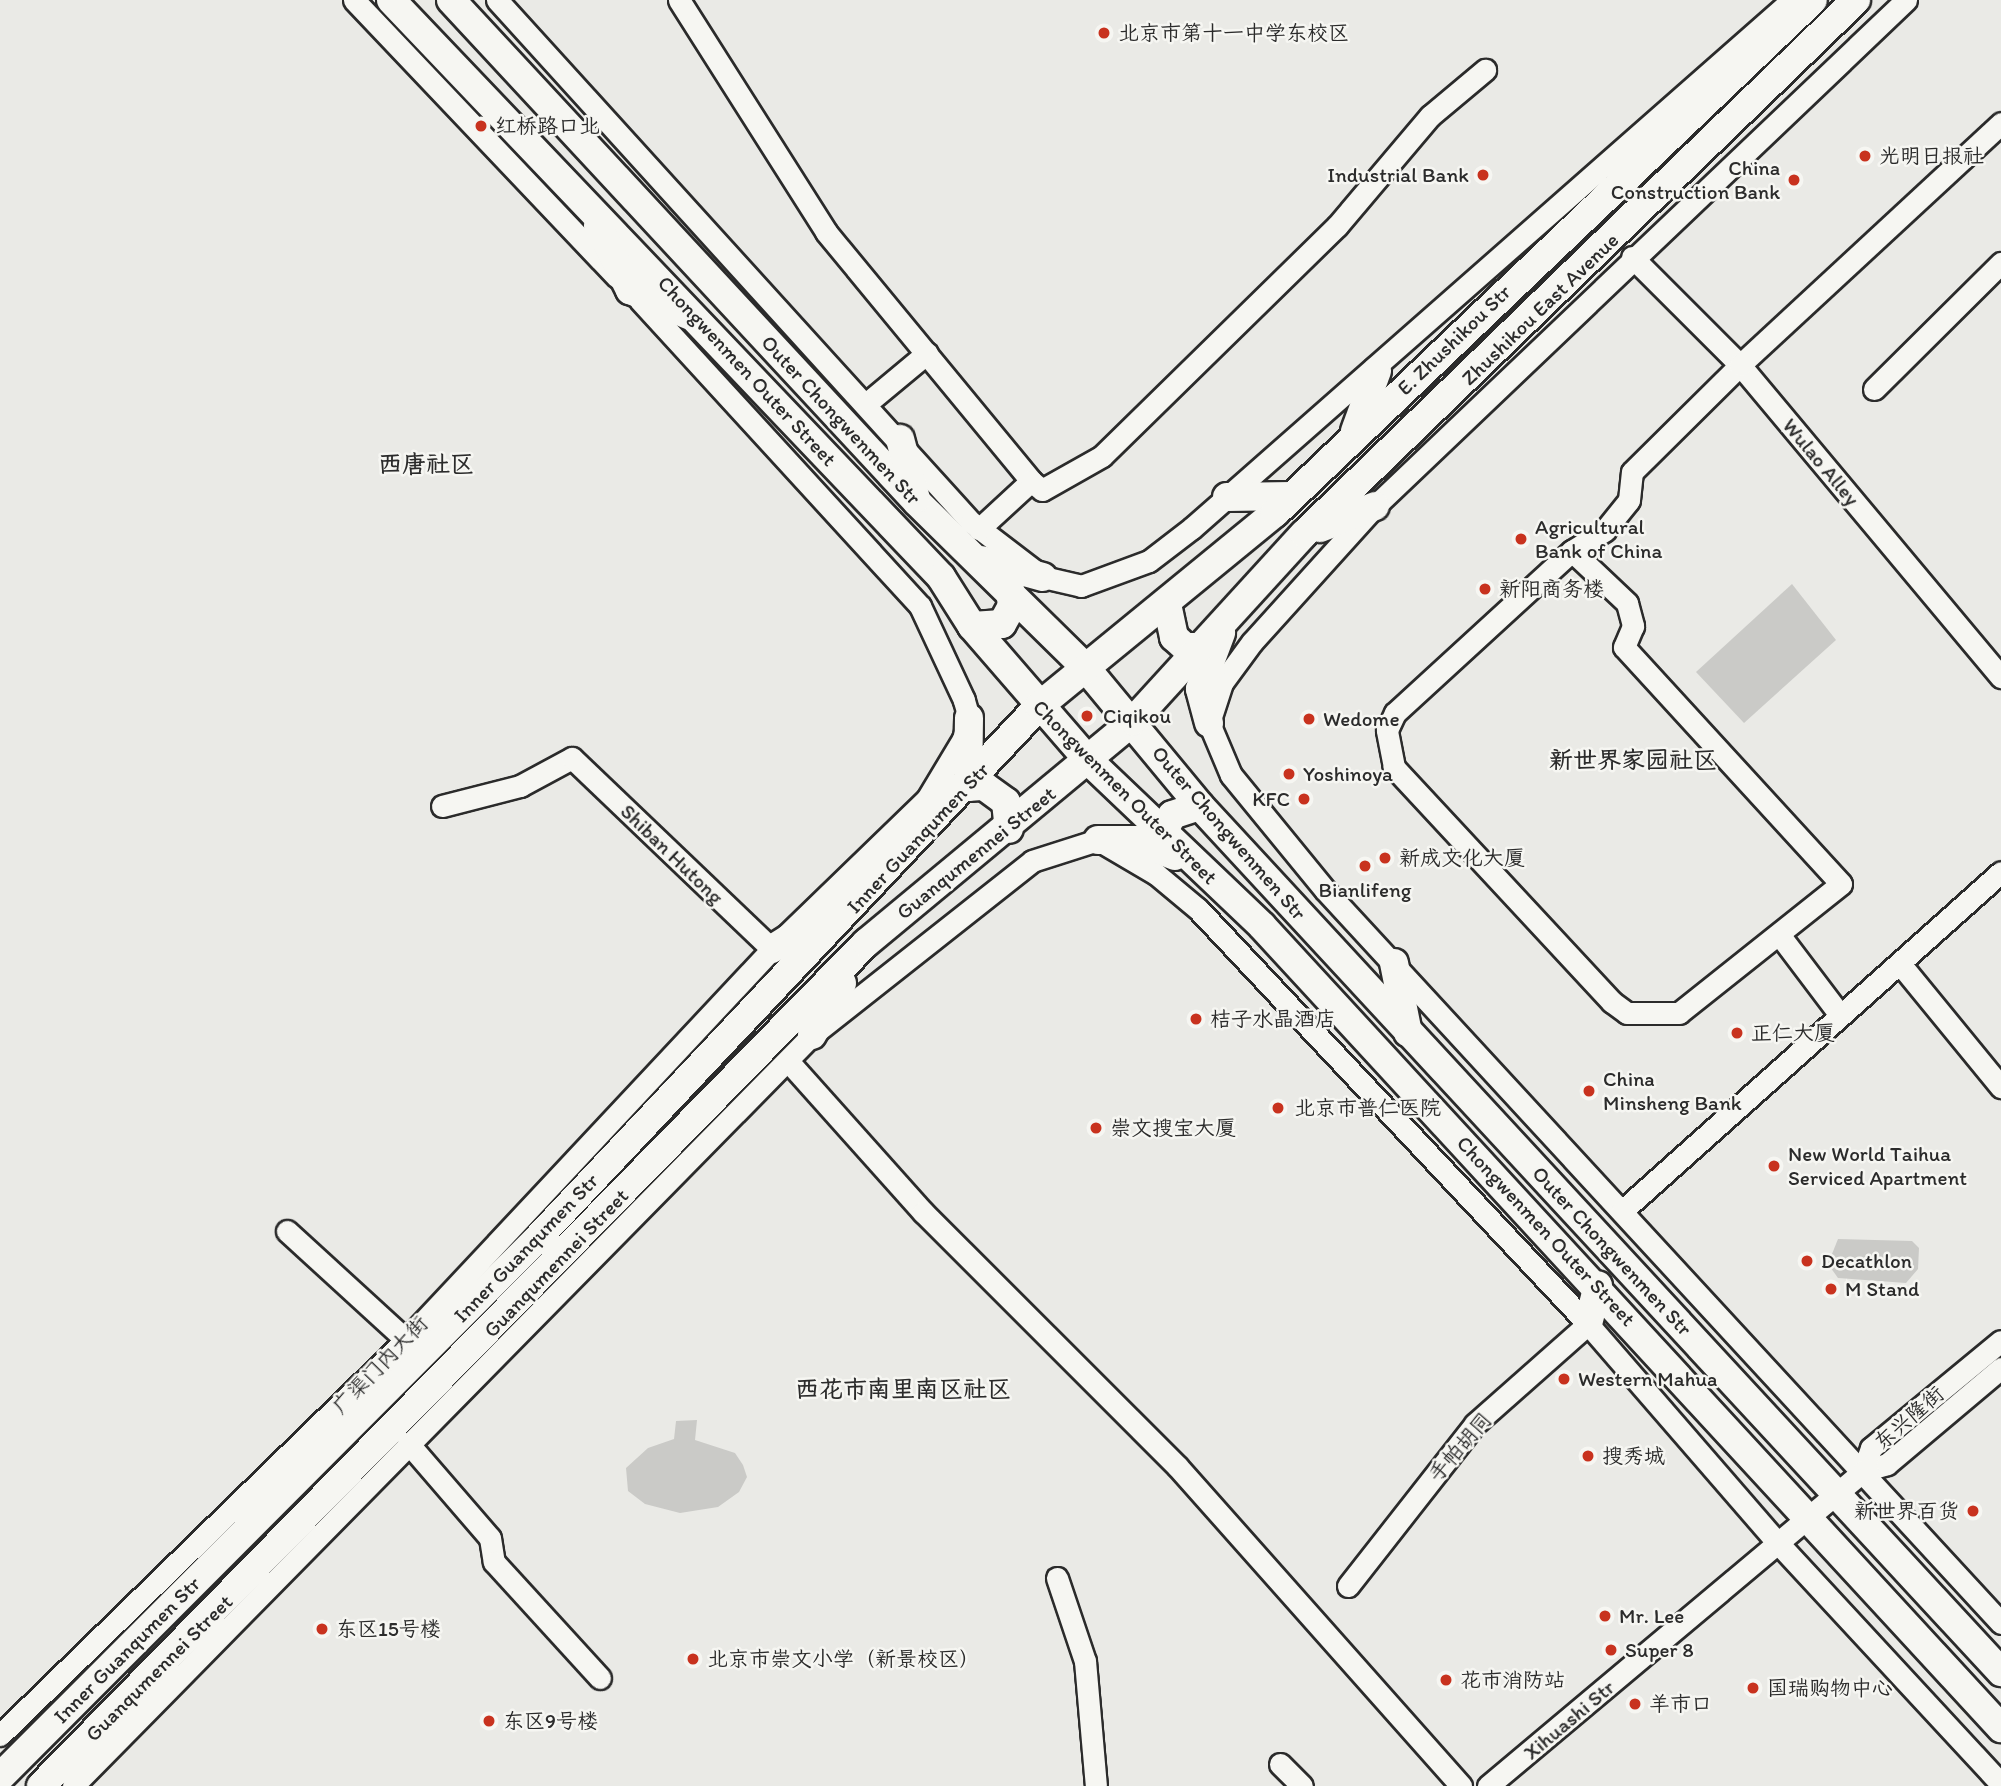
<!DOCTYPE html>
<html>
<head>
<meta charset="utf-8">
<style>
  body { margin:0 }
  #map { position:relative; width:2001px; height:1786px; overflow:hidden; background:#eaeae6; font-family:Itim,"LXGW WenKai TC",sans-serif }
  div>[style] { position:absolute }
  .green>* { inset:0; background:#cacac7 }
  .roads { filter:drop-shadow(2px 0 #2b2b2b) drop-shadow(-2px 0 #2b2b2b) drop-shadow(0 2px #2b2b2b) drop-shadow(0 -2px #2b2b2b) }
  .minor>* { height:21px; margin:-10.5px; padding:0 10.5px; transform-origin:10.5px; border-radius:10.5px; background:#f6f6f2 }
  .major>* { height:28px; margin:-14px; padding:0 14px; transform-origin:14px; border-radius:14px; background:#f6f6f2 }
  .dots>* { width:19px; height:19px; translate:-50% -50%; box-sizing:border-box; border:4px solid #f6f6f2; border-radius:50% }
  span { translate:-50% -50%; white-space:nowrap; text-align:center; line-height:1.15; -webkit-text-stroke:5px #f6f6f2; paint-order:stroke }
  .poi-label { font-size:21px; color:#2b2b2b }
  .left { translate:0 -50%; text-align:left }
  .right { translate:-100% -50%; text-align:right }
  .street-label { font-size:21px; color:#2b2b2b }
  .quarter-label { font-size:24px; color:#2b2b2b; font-weight:700 }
</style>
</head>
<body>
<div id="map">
  <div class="green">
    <div style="clip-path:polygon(1792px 584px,1836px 640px,1744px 723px,1696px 672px)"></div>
    <div style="clip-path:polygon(1838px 1239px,1912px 1241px,1919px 1248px,1918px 1269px,1906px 1283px,1838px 1278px,1828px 1264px)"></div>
    <div style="clip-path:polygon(697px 1420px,695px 1440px,735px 1453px,743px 1465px,747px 1477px,739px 1492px,718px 1507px,680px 1513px,645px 1504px,628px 1491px,626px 1468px,648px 1448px,674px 1439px,676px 1421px)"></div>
  </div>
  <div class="roads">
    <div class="minor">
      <div style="left:354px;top:0;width:382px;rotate:46.5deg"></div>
      <div style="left:497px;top:0;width:705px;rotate:47.76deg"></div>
      <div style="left:971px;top:522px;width:91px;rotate:37.4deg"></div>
      <div style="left:1043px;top:577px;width:39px;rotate:13deg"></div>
      <div style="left:1081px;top:586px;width:72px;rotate:-20.2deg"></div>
      <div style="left:1149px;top:561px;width:54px;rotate:-37.5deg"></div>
      <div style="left:1192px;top:528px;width:799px;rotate:-41.35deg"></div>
      <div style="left:679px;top:0;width:275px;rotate:57.6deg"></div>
      <div style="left:826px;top:232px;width:323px;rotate:50.5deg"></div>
      <div style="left:1031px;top:481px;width:71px;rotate:137.3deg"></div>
      <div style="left:1906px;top:0;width:733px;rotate:136.38deg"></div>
      <div style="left:1375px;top:506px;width:183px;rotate:132.1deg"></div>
      <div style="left:1252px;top:642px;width:51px;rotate:126.2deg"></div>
      <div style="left:1222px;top:683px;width:42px;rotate:108deg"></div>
      <div style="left:1209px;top:723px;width:56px;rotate:67.1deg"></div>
      <div style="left:1231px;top:775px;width:149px;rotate:50.7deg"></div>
      <div style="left:1325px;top:890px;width:997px;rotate:47.32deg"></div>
      <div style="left:1632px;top:257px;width:153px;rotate:45deg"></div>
      <div style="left:1740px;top:365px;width:407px;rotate:50.1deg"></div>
      <div style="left:1874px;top:389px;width:179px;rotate:-44.8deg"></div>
      <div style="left:867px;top:403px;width:78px;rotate:-39.8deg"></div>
      <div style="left:1031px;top:481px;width:14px;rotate:39deg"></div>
      <div style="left:1042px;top:490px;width:69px;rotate:-29.5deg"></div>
      <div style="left:1102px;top:456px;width:329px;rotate:-44.4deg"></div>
      <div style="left:1337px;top:226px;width:144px;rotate:-49.8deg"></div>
      <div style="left:1430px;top:116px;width:72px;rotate:-39.9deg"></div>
      <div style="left:1572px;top:551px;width:76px;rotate:43.4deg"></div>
      <div style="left:1627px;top:603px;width:24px;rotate:75deg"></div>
      <div style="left:1633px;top:626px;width:23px;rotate:113deg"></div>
      <div style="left:1624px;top:647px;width:321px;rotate:47.5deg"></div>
      <div style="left:1841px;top:884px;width:207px;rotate:141.5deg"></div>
      <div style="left:1679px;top:1013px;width:52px;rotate:180deg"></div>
      <div style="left:1627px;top:1013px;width:19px;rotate:-144deg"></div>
      <div style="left:1612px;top:1002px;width:321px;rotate:-132.9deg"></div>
      <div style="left:1394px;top:767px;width:38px;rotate:-101deg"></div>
      <div style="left:1387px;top:730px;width:19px;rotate:-65deg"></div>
      <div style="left:1395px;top:713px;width:240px;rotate:-42.5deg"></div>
      <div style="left:1572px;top:551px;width:39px;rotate:-32deg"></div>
      <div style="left:1605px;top:530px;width:38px;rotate:-51deg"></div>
      <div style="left:1629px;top:500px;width:28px;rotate:-84deg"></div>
      <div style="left:1632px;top:472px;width:152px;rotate:-44.7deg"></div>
      <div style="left:1740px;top:365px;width:356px;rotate:-42.8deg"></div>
      <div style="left:442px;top:806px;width:81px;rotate:-14.4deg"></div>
      <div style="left:520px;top:786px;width:59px;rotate:-28.3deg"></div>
      <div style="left:572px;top:758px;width:277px;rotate:43.7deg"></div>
      <div style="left:1781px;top:937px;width:98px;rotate:52.9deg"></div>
      <div style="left:1901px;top:965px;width:158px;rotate:50.7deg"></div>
      <div style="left:788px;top:1061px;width:203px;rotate:48.2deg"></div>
      <div style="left:923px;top:1212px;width:359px;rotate:45deg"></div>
      <div style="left:1177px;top:1466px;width:428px;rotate:48.4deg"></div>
      <div style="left:1622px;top:1211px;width:508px;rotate:-41.81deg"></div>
      <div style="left:287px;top:1231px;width:161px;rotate:42.5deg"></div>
      <div style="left:408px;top:1443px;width:125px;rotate:49.2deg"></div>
      <div style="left:490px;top:1538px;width:24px;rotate:81deg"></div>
      <div style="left:494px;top:1562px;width:157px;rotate:47.6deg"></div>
      <div style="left:1863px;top:1471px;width:24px;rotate:-71deg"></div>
      <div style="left:1871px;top:1448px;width:168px;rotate:-39.5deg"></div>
      <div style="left:1057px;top:1578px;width:88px;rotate:71.4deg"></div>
      <div style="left:1085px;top:1661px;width:125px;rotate:85deg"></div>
      <div style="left:1348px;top:1586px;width:206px;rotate:-51.9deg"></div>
      <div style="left:1475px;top:1424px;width:151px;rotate:-41.5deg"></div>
      <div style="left:0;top:1735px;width:566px;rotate:-44.21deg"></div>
      <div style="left:406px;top:1340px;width:536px;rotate:-46.89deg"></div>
      <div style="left:772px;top:949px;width:216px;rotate:-44.1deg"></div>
      <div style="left:927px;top:799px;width:70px;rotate:-59deg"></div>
      <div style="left:963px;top:739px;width:22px;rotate:-74deg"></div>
      <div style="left:969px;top:718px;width:19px;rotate:-106deg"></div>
      <div style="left:964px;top:700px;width:104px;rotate:-115.1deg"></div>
      <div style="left:920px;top:606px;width:415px;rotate:-132.5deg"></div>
      <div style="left:1280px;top:1764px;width:31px;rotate:45deg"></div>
      <div style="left:73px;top:1786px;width:1054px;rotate:-45.46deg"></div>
      <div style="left:812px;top:1035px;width:280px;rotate:-38.3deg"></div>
      <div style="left:1032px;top:861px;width:69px;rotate:-17.7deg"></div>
      <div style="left:1098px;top:840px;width:67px;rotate:30.4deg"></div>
      <div style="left:1156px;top:874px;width:55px;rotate:39.8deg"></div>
      <div style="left:1198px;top:909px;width:569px;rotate:46.78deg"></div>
      <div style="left:1588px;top:1324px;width:289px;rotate:49.1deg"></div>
      <div style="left:1777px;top:1542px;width:330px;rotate:47.2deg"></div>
      <div style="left:1488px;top:1786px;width:490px;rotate:-40deg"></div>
      <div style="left:1863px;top:1471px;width:25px;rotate:-16deg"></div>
      <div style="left:1887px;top:1464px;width:149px;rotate:-40.1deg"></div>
    </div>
    <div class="major">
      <div style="left:391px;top:0;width:797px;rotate:46.37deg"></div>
      <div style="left:941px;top:577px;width:58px;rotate:57.7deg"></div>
      <div style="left:972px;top:626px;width:179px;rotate:49.1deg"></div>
      <div style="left:1089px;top:761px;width:239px;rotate:43.6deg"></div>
      <div style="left:1262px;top:926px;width:1091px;rotate:47.34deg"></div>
      <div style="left:451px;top:0;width:685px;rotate:47.13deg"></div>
      <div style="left:917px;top:502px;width:235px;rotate:44.5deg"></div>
      <div style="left:1085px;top:667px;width:180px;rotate:50.4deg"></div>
      <div style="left:1200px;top:806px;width:1180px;rotate:47.23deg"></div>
      <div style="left:598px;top:226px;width:72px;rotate:63.4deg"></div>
      <div style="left:630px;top:290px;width:63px;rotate:23.3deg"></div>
      <div style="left:1355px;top:431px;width:64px;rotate:-69.9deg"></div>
      <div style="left:900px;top:439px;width:62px;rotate:75.1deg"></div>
      <div style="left:1227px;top:497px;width:65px;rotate:-0.9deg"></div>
      <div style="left:1320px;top:528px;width:59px;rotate:-21.8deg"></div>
      <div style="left:981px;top:560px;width:64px;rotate:15.3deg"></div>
      <div style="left:1167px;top:604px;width:34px;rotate:78deg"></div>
      <div style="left:1174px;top:637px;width:15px;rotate:42deg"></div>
      <div style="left:1185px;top:647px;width:16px"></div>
      <div style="left:972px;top:626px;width:30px;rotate:-4deg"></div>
      <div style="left:1002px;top:624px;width:21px;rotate:-61deg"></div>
      <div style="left:1012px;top:606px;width:17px;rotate:-97deg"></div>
      <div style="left:969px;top:718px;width:69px;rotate:90.8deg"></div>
      <div style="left:968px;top:787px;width:16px;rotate:-4deg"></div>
      <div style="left:984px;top:786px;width:27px;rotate:36deg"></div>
      <div style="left:1006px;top:802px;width:27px;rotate:84deg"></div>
      <div style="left:1209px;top:723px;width:35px;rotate:-105deg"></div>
      <div style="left:1200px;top:689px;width:60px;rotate:-69.4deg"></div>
      <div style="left:1162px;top:835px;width:22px;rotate:-63deg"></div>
      <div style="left:1172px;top:815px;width:29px;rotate:-18deg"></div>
      <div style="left:1098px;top:840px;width:37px"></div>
      <div style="left:1135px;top:840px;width:43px;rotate:21.8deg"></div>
      <div style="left:772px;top:949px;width:79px;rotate:-32.1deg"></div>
      <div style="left:1394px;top:963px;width:71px;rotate:78.7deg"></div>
      <div style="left:812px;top:1035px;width:60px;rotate:-60deg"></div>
      <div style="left:1588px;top:1324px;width:40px;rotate:-75.6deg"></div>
      <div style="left:0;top:1777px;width:759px;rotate:-45.05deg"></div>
      <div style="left:536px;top:1240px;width:734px;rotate:-46.71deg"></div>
      <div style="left:1039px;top:706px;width:305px;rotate:-39.3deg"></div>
      <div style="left:1275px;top:513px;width:743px;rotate:-43.64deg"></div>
      <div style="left:41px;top:1786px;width:1180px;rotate:-45.62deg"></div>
      <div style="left:866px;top:943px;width:347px;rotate:-39.7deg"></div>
      <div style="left:1133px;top:721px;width:253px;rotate:-47.6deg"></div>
      <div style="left:1304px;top:534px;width:768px;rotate:-44.05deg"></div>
    </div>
  </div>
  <div class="dots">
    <div style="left:1104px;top:33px;background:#c8321e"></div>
    <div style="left:481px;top:126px;background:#c8321e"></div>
    <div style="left:1865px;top:156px;background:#c8321e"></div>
    <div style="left:1483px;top:175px;background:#c8321e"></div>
    <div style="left:1794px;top:180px;background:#c8321e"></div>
    <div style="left:1521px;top:539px;background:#c8321e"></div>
    <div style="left:1485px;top:589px;background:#c8321e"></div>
    <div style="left:1087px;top:716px;background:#c8321e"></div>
    <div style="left:1309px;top:719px;background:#c8321e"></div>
    <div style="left:1289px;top:774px;background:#c8321e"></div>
    <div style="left:1304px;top:799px;background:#c8321e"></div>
    <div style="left:1385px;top:858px;background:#c8321e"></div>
    <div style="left:1365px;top:866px;background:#c8321e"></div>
    <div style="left:1196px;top:1019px;background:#c8321e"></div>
    <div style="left:1737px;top:1033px;background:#c8321e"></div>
    <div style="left:1589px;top:1091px;background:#c8321e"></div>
    <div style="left:1278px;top:1108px;background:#c8321e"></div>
    <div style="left:1096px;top:1128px;background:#c8321e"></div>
    <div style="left:1774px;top:1166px;background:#c8321e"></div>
    <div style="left:1807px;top:1261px;background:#c8321e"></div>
    <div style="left:1831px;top:1289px;background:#c8321e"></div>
    <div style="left:1564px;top:1379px;background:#c8321e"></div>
    <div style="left:1588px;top:1456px;background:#c8321e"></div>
    <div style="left:1973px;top:1511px;background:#c8321e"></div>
    <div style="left:1605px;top:1616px;background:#c8321e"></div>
    <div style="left:322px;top:1629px;background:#c8321e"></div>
    <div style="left:1611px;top:1650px;background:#c8321e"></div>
    <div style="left:693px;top:1659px;background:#c8321e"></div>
    <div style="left:1446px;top:1680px;background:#c8321e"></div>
    <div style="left:1753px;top:1688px;background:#c8321e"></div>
    <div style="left:1635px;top:1704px;background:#c8321e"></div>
    <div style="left:489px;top:1721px;background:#c8321e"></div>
  </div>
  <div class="poi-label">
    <span class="left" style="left:1118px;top:33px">北京市第十一中学东校区</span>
    <span class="left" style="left:495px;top:126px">红桥路口北</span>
    <span class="left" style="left:1879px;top:156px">光明日报社</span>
    <span class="right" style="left:1780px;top:180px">China<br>Construction Bank</span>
    <span class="right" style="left:1469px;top:175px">Industrial Bank</span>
    <span class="left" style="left:1535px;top:539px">Agricultural<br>Bank of China</span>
    <span class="left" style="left:1499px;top:589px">新阳商务楼</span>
    <span class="left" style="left:1103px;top:716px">Ciqikou</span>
    <span class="left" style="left:1323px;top:719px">Wedome</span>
    <span class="left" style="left:1303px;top:774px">Yoshinoya</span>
    <span class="right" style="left:1290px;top:799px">KFC</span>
    <span class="left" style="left:1399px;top:858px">新成文化大厦</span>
    <span style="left:1365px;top:890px">Bianlifeng</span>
    <span class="left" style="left:1210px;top:1019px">桔子水晶酒店</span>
    <span class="left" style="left:1751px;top:1033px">正仁大厦</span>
    <span class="left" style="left:1603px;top:1091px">China<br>Minsheng Bank</span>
    <span class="left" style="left:1294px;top:1108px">北京市普仁医院</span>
    <span class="left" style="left:1110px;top:1128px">崇文搜宝大厦</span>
    <span class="left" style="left:1788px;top:1166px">New World Taihua<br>Serviced Apartment</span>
    <span class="left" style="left:1821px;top:1261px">Decathlon</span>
    <span class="left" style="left:1845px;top:1289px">M Stand</span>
    <span class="left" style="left:1578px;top:1379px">Western Mahua</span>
    <span class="left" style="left:1602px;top:1456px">搜秀城</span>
    <span class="right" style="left:1959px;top:1511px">新世界百货</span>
    <span class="left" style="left:1619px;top:1616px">Mr. Lee</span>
    <span class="left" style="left:336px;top:1629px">东区15号楼</span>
    <span class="left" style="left:1625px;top:1650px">Super 8</span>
    <span class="left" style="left:707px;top:1659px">北京市崇文小学（新景校区）</span>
    <span class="left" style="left:1460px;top:1680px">花市消防站</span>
    <span class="left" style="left:1767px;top:1688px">国瑞购物中心</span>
    <span class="left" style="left:1649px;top:1704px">羊市口</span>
    <span class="left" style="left:503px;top:1721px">东区9号楼</span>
  </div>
  <div class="street-label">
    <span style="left:1540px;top:309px;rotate:-44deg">Zhushikou East Avenue</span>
    <span style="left:1454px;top:340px;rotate:-44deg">E. Zhushikou Str</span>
    <span style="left:747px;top:371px;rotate:47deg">Chongwenmen Outer Street</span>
    <span style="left:841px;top:420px;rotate:47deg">Outer Chongwenmen Str</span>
    <span style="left:1821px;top:462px;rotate:50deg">Wulao Alley</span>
    <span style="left:1125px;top:792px;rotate:45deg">Chongwenmen Outer Street</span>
    <span style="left:1229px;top:833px;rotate:49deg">Outer Chongwenmen Str</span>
    <span style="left:918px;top:838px;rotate:-47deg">Inner Guanqumen Str</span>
    <span style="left:976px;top:853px;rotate:-39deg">Guanqumennei Street</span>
    <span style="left:672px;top:854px;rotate:44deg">Shiban Hutong</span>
    <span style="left:1546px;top:1231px;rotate:47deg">Chongwenmen Outer Street</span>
    <span style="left:526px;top:1248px;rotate:-46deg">Inner Guanqumen Str</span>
    <span style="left:1612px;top:1251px;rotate:47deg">Outer Chongwenmen Str</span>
    <span style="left:556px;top:1263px;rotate:-46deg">Guanqumennei Street</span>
    <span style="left:380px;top:1365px;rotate:-46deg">广渠门内大街</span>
    <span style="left:1909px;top:1418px;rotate:-41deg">东兴隆街</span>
    <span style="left:1460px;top:1447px;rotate:-49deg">手帕胡同</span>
    <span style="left:127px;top:1650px;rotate:-45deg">Inner Guanqumen Str</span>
    <span style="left:159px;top:1668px;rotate:-45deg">Guanqumennei Street</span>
    <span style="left:1569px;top:1720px;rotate:-40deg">Xihuashi Str</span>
  </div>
  <div class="quarter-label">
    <span style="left:426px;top:464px">西唐社区</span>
    <span style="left:1633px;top:760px">新世界家园社区</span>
    <span style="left:903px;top:1389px">西花市南里南区社区</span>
  </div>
</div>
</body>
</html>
